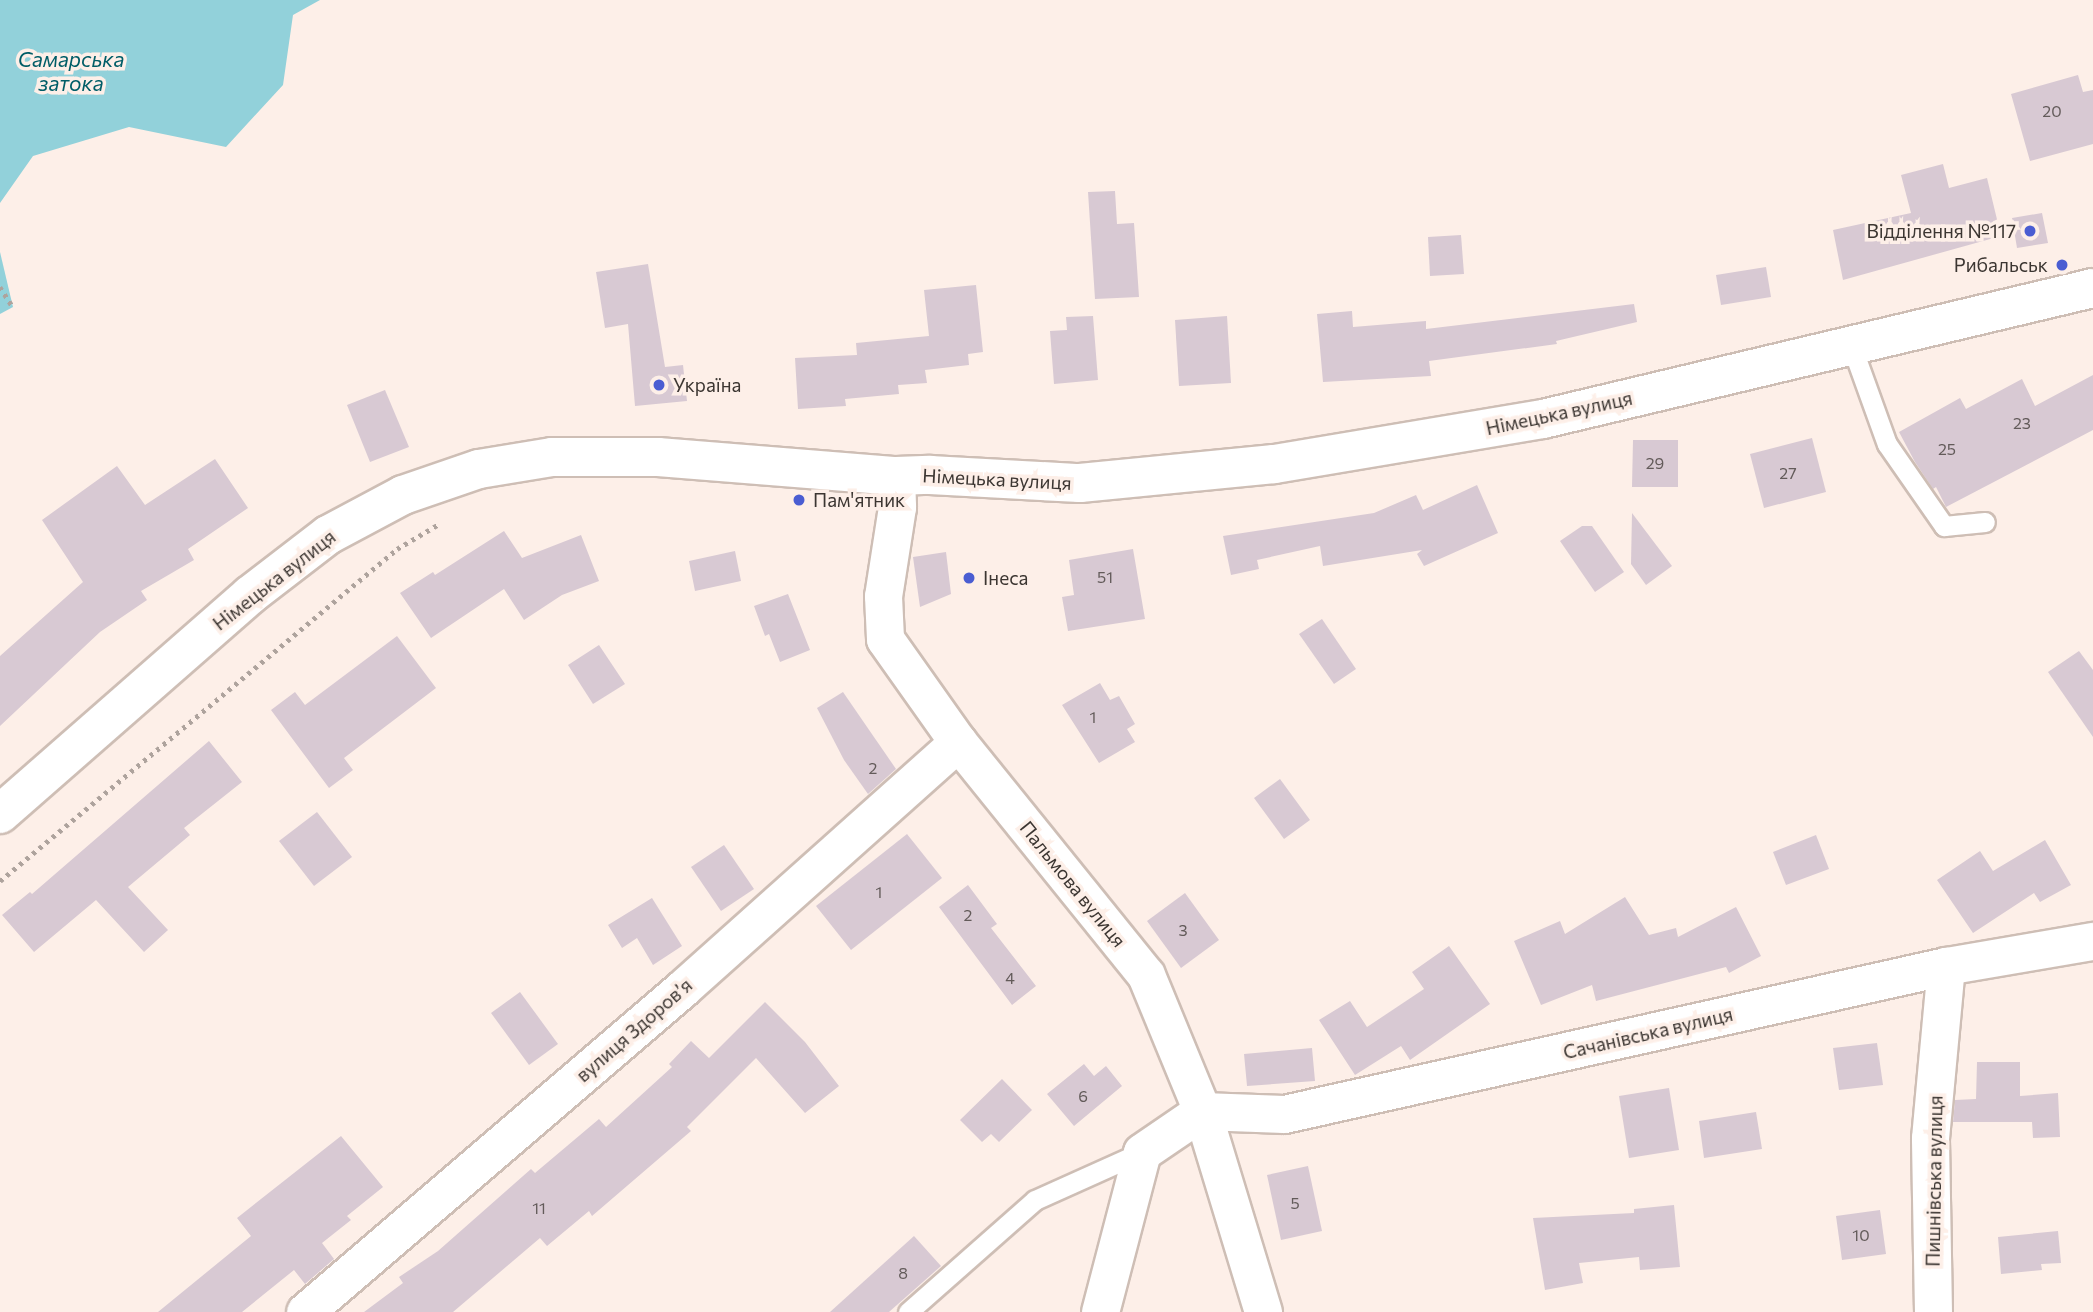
<!DOCTYPE html>
<html>
<head>
<meta charset="utf-8">
<style>
  body { margin:0 }
  #map { position:relative; width:2093px; height:1312px; overflow:hidden; background:#fdefe8; font-family:Commissioner,sans-serif }
  div>[style] { position:absolute }
  .water>* { inset:0; background:#92d1da }
  .building>* { inset:0; background:#d8c9d3 }
  .path>* { height:4.5px; margin-top:-2.25px; transform-origin:0; background:repeating-linear-gradient(90deg,#aea39d 0 3.5px,transparent 0 8.5px) }
  .roads { filter:drop-shadow(2px 0 #cebeb5) drop-shadow(-2px 0 #cebeb5) drop-shadow(0 2px #cebeb5) drop-shadow(0 -2px #cebeb5) }
  .lane>* { height:19px; margin:-9.5px; padding:0 9.5px; transform-origin:9.5px; border-radius:9.5px; background:#fff }
  .street>* { height:37px; margin:-18.5px; padding:0 18.5px; transform-origin:18.5px; border-radius:18.5px; background:#fff }
  .secondary>* { height:38px; margin:-19px; padding:0 19px; transform-origin:19px; border-radius:19px; background:#fff }
  .dots>* { width:19px; height:19px; translate:-50% -50%; box-sizing:border-box; border:4px solid #fdefe8; border-radius:50% }
  span { translate:-50% -50%; white-space:nowrap; text-align:center; line-height:1.15; -webkit-text-stroke:7px #fdefe8; paint-order:stroke }
  .number-label { font-size:16px; color:#635b5a }
  .number-label span { -webkit-text-stroke-width:0 }
  .poi-label { font-size:19px; color:#3c3632 }
  .right { translate:-100% -50%; text-align:right }
  .left { translate:0 -50%; text-align:left }
  .street-label { font-size:19px; color:#3c3632 }
  .water-label { font-size:21px; color:#005d67; font-style:italic }
</style>
</head>
<body>
<div id="map">
  <div class="water">
    <div style="clip-path:polygon(0 0,320px 0,293px 15px,283px 85px,226px 147px,129px 127px,33px 156px,0 203px)"></div>
    <div style="clip-path:polygon(0 252px,13px 307px,0 314px)"></div>
  </div>
  <div class="building">
    <div style="clip-path:polygon(2078px 75px,2083px 92px,2093px 90px,2093px 144px,2030px 161px,2011px 94px)"></div>
    <div style="clip-path:polygon(1943px 164px,1949px 188px,1987px 178px,2001px 236px,1843px 280px,1833px 230px,1911px 213px,1901px 175px)"></div>
    <div style="clip-path:polygon(1115px 191px,1117px 224px,1134px 223px,1139px 297px,1095px 299px,1088px 192px)"></div>
    <div style="clip-path:polygon(2042px 213px,2048px 243px,2017px 248px,2012px 218px)"></div>
    <div style="clip-path:polygon(1461px 235px,1464px 274px,1430px 276px,1428px 237px)"></div>
    <div style="clip-path:polygon(648px 264px,665px 367px,683px 365px,687px 401px,635px 406px,628px 324px,605px 328px,596px 272px)"></div>
    <div style="clip-path:polygon(1766px 267px,1771px 297px,1721px 305px,1716px 275px)"></div>
    <div style="clip-path:polygon(976px 285px,983px 352px,968px 354px,969px 365px,925px 370px,927px 383px,898px 385px,899px 394px,845px 399px,846px 406px,798px 409px,795px 358px,857px 355px,856px 343px,929px 336px,924px 290px)"></div>
    <div style="clip-path:polygon(1634px 304px,1637px 322px,1556px 341px,1557px 344px,1429px 361px,1431px 376px,1323px 382px,1317px 314px,1352px 311px,1353px 327px,1426px 321px,1426px 329px)"></div>
    <div style="clip-path:polygon(1093px 316px,1098px 380px,1054px 384px,1050px 331px,1067px 330px,1066px 317px)"></div>
    <div style="clip-path:polygon(1227px 316px,1231px 383px,1179px 386px,1175px 320px)"></div>
    <div style="clip-path:polygon(2093px 375px,2093px 430px,1946px 507px,1936px 487px,1933px 489px,1915px 462px,1899px 432px,1960px 398px,1966px 409px,2022px 379px,2035px 406px)"></div>
    <div style="clip-path:polygon(385px 390px,409px 447px,370px 462px,347px 405px)"></div>
    <div style="clip-path:polygon(1812px 438px,1826px 492px,1764px 508px,1750px 454px)"></div>
    <div style="clip-path:polygon(1633px 440px,1678px 440px,1678px 487px,1632px 487px)"></div>
    <div style="clip-path:polygon(215px 459px,248px 508px,188px 549px,194px 560px,141px 591px,147px 600px,100px 632px,0 726px,0 656px,83px 582px,42px 520px,117px 466px,145px 505px)"></div>
    <div style="clip-path:polygon(1477px 485px,1498px 533px,1424px 566px,1417px 554px,1422px 550px,1323px 566px,1320px 546px,1257px 560px,1259px 569px,1231px 575px,1223px 536px,1374px 513px,1416px 495px,1423px 510px)"></div>
    <div style="clip-path:polygon(1632px 513px,1672px 566px,1646px 585px,1631px 564px)"></div>
    <div style="clip-path:polygon(1582px 526px,1592px 526px,1624px 572px,1595px 592px,1560px 541px)"></div>
    <div style="clip-path:polygon(504px 531px,522px 558px,581px 535px,599px 581px,562px 595px,524px 620px,504px 589px,431px 638px,400px 593px,433px 572px,435px 575px)"></div>
    <div style="clip-path:polygon(1133px 549px,1145px 619px,1068px 631px,1062px 597px,1074px 595px,1069px 560px)"></div>
    <div style="clip-path:polygon(735px 551px,741px 581px,695px 591px,689px 561px)"></div>
    <div style="clip-path:polygon(946px 552px,951px 594px,920px 607px,913px 557px)"></div>
    <div style="clip-path:polygon(788px 594px,810px 650px,780px 662px,769px 634px,765px 636px,754px 606px)"></div>
    <div style="clip-path:polygon(1322px 619px,1356px 669px,1334px 684px,1299px 634px)"></div>
    <div style="clip-path:polygon(397px 636px,436px 688px,344px 758px,353px 770px,329px 788px,271px 710px,295px 692px,305px 705px)"></div>
    <div style="clip-path:polygon(599px 645px,625px 684px,593px 704px,568px 665px)"></div>
    <div style="clip-path:polygon(2079px 651px,2093px 670px,2093px 737px,2048px 672px)"></div>
    <div style="clip-path:polygon(1100px 683px,1110px 700px,1119px 696px,1135px 724px,1127px 729px,1135px 742px,1099px 763px,1062px 705px)"></div>
    <div style="clip-path:polygon(843px 692px,896px 769px,868px 794px,844px 760px,817px 708px)"></div>
    <div style="clip-path:polygon(209px 741px,242px 782px,184px 828px,190px 835px,128px 887px,168px 930px,144px 952px,96px 900px,34px 952px,2px 915px,30px 892px,32px 894px)"></div>
    <div style="clip-path:polygon(1280px 779px,1310px 820px,1284px 839px,1254px 798px)"></div>
    <div style="clip-path:polygon(317px 812px,352px 857px,314px 886px,279px 841px)"></div>
    <div style="clip-path:polygon(907px 834px,942px 878px,851px 950px,816px 906px)"></div>
    <div style="clip-path:polygon(1816px 835px,1829px 869px,1786px 885px,1773px 852px)"></div>
    <div style="clip-path:polygon(2045px 840px,2071px 885px,2040px 902px,2034px 893px,1973px 933px,1937px 880px,1980px 851px,1993px 871px)"></div>
    <div style="clip-path:polygon(724px 845px,754px 889px,721px 911px,691px 867px)"></div>
    <div style="clip-path:polygon(968px 885px,997px 924px,991px 928px,1036px 986px,1012px 1005px,939px 907px)"></div>
    <div style="clip-path:polygon(1185px 893px,1219px 940px,1181px 968px,1147px 921px)"></div>
    <div style="clip-path:polygon(1625px 897px,1649px 935px,1676px 928px,1678px 937px,1736px 907px,1761px 956px,1729px 973px,1726px 967px,1596px 1001px,1592px 985px,1541px 1005px,1514px 941px,1560px 921px,1565px 934px)"></div>
    <div style="clip-path:polygon(652px 898px,682px 946px,653px 965px,637px 938px,622px 948px,608px 925px)"></div>
    <div style="clip-path:polygon(1449px 946px,1490px 1004px,1410px 1060px,1401px 1046px,1355px 1075px,1319px 1020px,1350px 1001px,1367px 1027px,1424px 989px,1412px 972px)"></div>
    <div style="clip-path:polygon(520px 992px,558px 1044px,529px 1065px,491px 1013px)"></div>
    <div style="clip-path:polygon(765px 1002px,805px 1042px,839px 1086px,805px 1113px,756px 1058px,687px 1127px,691px 1131px,592px 1216px,589px 1211px,547px 1246px,540px 1238px,453px 1312px,364px 1312px,403px 1283px,399px 1277px,438px 1251px,531px 1169px,535px 1173px,599px 1119px,606px 1127px,672px 1067px,669px 1064px,691px 1041px,709px 1058px)"></div>
    <div style="clip-path:polygon(1877px 1043px,1883px 1085px,1839px 1090px,1833px 1048px)"></div>
    <div style="clip-path:polygon(1312px 1048px,1315px 1081px,1247px 1086px,1244px 1054px)"></div>
    <div style="clip-path:polygon(1977px 1062px,2020px 1062px,2020px 1096px,2058px 1093px,2060px 1137px,2033px 1138px,2032px 1122px,1953px 1122px,1955px 1100px,1976px 1099px)"></div>
    <div style="clip-path:polygon(1084px 1064px,1094px 1076px,1106px 1066px,1122px 1086px,1074px 1126px,1047px 1094px)"></div>
    <div style="clip-path:polygon(1002px 1079px,1032px 1110px,999px 1142px,991px 1134px,982px 1142px,960px 1120px)"></div>
    <div style="clip-path:polygon(1669px 1088px,1679px 1150px,1629px 1158px,1619px 1096px)"></div>
    <div style="clip-path:polygon(1756px 1112px,1762px 1149px,1704px 1158px,1699px 1121px)"></div>
    <div style="clip-path:polygon(341px 1136px,383px 1187px,347px 1216px,351px 1220px,322px 1243px,334px 1259px,305px 1284px,294px 1270px,242px 1312px,158px 1312px,251px 1236px,237px 1218px)"></div>
    <div style="clip-path:polygon(1308px 1166px,1322px 1231px,1281px 1240px,1267px 1175px)"></div>
    <div style="clip-path:polygon(1674px 1205px,1680px 1267px,1640px 1270px,1639px 1257px,1579px 1263px,1583px 1283px,1545px 1290px,1533px 1218px,1634px 1213px,1634px 1209px)"></div>
    <div style="clip-path:polygon(1880px 1210px,1886px 1254px,1842px 1260px,1836px 1216px)"></div>
    <div style="clip-path:polygon(2058px 1231px,2061px 1263px,2041px 1264px,2042px 1270px,2001px 1274px,1998px 1237px)"></div>
    <div style="clip-path:polygon(914px 1236px,941px 1266px,889px 1312px,830px 1312px)"></div>
  </div>
  <div class="path">
    <div style="left:0;top:287px;width:24px;rotate:57deg"></div>
    <div style="left:0;top:881px;width:518px;rotate:-39.9deg"></div>
    <div style="left:397px;top:549px;width:49px;rotate:-30.8deg"></div>
  </div>
  <div class="roads">
    <div class="lane">
      <div style="left:1852px;top:347px;width:103px;rotate:70.2deg"></div>
      <div style="left:1887px;top:444px;width:100px;rotate:55.2deg"></div>
      <div style="left:1944px;top:526px;width:41px;rotate:-5.6deg"></div>
      <div style="left:908px;top:1312px;width:169px;rotate:-41.4deg"></div>
      <div style="left:1035px;top:1200px;width:117px;rotate:-24.2deg"></div>
    </div>
    <div class="street">
      <div style="left:896px;top:476px;width:31px;rotate:88deg"></div>
      <div style="left:897px;top:507px;width:90px;rotate:98.9deg"></div>
      <div style="left:883px;top:596px;width:43px;rotate:87.3deg"></div>
      <div style="left:885px;top:639px;width:126px;rotate:54.7deg"></div>
      <div style="left:958px;top:742px;width:299px;rotate:51.1deg"></div>
      <div style="left:1146px;top:975px;width:147px;rotate:67.6deg"></div>
      <div style="left:1202px;top:1111px;width:210px;rotate:73.1deg"></div>
      <div style="left:305px;top:1312px;width:498px;rotate:-40.6deg"></div>
      <div style="left:683px;top:988px;width:369px;rotate:-41.8deg"></div>
      <div style="left:1100px;top:1312px;width:165px;rotate:-75.3deg"></div>
      <div style="left:1142px;top:1152px;width:73px;rotate:-34.3deg"></div>
      <div style="left:1202px;top:1111px;width:82px;rotate:2.1deg"></div>
      <div style="left:1284px;top:1114px;width:678px;rotate:-12.6deg"></div>
      <div style="left:1946px;top:966px;width:149px;rotate:-9.7deg"></div>
      <div style="left:1933px;top:1312px;width:174px;rotate:-91deg"></div>
      <div style="left:1930px;top:1138px;width:173px;rotate:-84.7deg"></div>
    </div>
    <div class="secondary">
      <div style="left:0;top:814px;width:332px;rotate:-41.2deg"></div>
      <div style="left:250px;top:595px;width:98px;rotate:-37.6deg"></div>
      <div style="left:328px;top:535px;width:85px;rotate:-28.1deg"></div>
      <div style="left:403px;top:495px;width:80px;rotate:-18.9deg"></div>
      <div style="left:479px;top:469px;width:74px;rotate:-9.3deg"></div>
      <div style="left:552px;top:457px;width:106px"></div>
      <div style="left:658px;top:457px;width:239px;rotate:4.6deg"></div>
      <div style="left:896px;top:476px;width:34px;rotate:-2deg"></div>
      <div style="left:930px;top:475px;width:150px;rotate:3.1deg"></div>
      <div style="left:1080px;top:483px;width:195px;rotate:-5.6deg"></div>
      <div style="left:1274px;top:464px;width:273px;rotate:-9.5deg"></div>
      <div style="left:1543px;top:419px;width:565px;rotate:-13.4deg"></div>
    </div>
  </div>
  <div class="dots">
    <div style="left:2030px;top:231px;background:#4a5dd2"></div>
    <div style="left:2062px;top:265px;background:#4a5dd2"></div>
    <div style="left:659px;top:385px;background:#4a5dd2"></div>
    <div style="left:799px;top:500px;background:#4a5dd2"></div>
    <div style="left:969px;top:578px;background:#4a5dd2"></div>
  </div>
  <div class="number-label">
    <span style="left:2052px;top:111px">20</span>
    <span style="left:2022px;top:423px">23</span>
    <span style="left:1947px;top:449px">25</span>
    <span style="left:1655px;top:463px">29</span>
    <span style="left:1788px;top:473px">27</span>
    <span style="left:1105px;top:577px">51</span>
    <span style="left:1093px;top:717px">1</span>
    <span style="left:873px;top:768px">2</span>
    <span style="left:879px;top:892px">1</span>
    <span style="left:968px;top:915px">2</span>
    <span style="left:1183px;top:930px">3</span>
    <span style="left:1010px;top:978px">4</span>
    <span style="left:1083px;top:1096px">6</span>
    <span style="left:1295px;top:1203px">5</span>
    <span style="left:539px;top:1208px">11</span>
    <span style="left:1861px;top:1235px">10</span>
    <span style="left:903px;top:1273px">8</span>
  </div>
  <div class="poi-label">
    <span class="right" style="left:2016px;top:231px">Відділення №117</span>
    <span class="right" style="left:2048px;top:265px">Рибальськ</span>
    <span class="left" style="left:673px;top:385px">Україна</span>
    <span class="left" style="left:813px;top:500px">Пам'ятник</span>
    <span class="left" style="left:983px;top:578px">Інеса</span>
  </div>
  <div class="street-label">
    <span style="left:1559px;top:413px;rotate:-12deg">Німецька вулиця</span>
    <span style="left:997px;top:479px;rotate:3deg">Німецька вулиця</span>
    <span style="left:274px;top:580px;rotate:-38deg">Німецька вулиця</span>
    <span style="left:1073px;top:884px;rotate:51deg">Пальмова вулиця</span>
    <span style="left:634px;top:1030px;rotate:-41deg">вулиця Здоровʼя</span>
    <span style="left:1648px;top:1033px;rotate:-13deg">Сачанівська вулиця</span>
    <span style="left:1934px;top:1181px;rotate:-89deg">Пишнівська вулиця</span>
  </div>
  <div class="water-label">
    <span style="left:71px;top:71px">Самарська<br>затока</span>
  </div>
</div>
</body>
</html>
